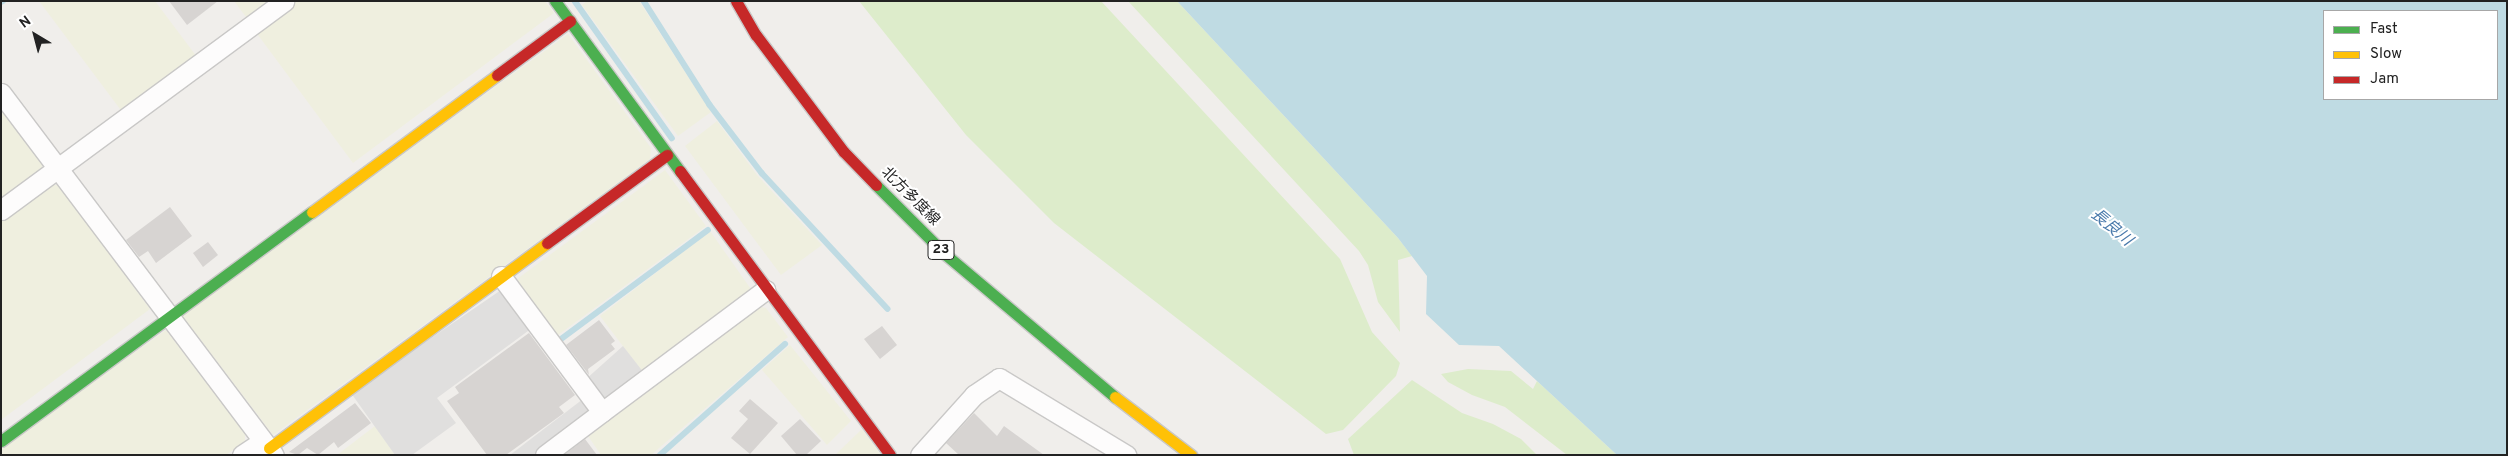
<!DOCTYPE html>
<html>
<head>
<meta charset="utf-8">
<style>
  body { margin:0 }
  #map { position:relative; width:2508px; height:456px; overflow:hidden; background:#f0eeeb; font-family:Overpass,"Noto Sans JP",sans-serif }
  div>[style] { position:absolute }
  .farmland>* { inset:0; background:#efefdf }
  .grass>* { inset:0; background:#ddeccb }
  .parking>* { inset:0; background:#e0dfde }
  .water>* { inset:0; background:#bfdbe3 }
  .stream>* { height:5.5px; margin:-2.75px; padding:0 2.75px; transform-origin:2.75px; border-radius:2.75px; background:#bfdbe3 }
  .building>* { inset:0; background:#d7d4d2 }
  .roads { filter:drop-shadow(1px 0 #c9c8c7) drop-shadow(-1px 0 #c9c8c7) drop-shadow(0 1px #c9c8c7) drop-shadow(0 -1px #c9c8c7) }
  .street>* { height:19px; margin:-9.5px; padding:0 9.5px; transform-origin:9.5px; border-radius:9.5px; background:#fdfcfc }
  .fast>* { height:11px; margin:-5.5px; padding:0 5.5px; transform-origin:5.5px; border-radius:5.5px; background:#4caf50 }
  .slow>* { height:11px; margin:-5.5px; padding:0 5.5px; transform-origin:5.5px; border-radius:5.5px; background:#ffc107 }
  .jam>* { height:11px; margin:-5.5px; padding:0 5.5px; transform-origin:5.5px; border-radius:5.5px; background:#c62828 }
  span { translate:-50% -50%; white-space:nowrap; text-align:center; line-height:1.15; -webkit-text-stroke:4px #fff; paint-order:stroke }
  .shield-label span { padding:1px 4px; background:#fff; border:1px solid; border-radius:4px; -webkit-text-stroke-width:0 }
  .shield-label { font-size:14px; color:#222; font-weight:700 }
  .street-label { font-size:15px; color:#222 }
  .water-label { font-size:16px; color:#4a7aab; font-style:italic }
  .frame { position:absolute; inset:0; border:2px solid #222; pointer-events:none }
  .legend { position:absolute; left:2323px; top:10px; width:175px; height:90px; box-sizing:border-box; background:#fff; border:1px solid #a7a7a7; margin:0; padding:6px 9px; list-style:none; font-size:15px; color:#222 }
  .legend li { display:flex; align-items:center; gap:10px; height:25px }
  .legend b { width:25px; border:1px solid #a7a7a7 }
  .north { position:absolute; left:10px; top:10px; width:50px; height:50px; -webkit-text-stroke:4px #fff; paint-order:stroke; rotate:323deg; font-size:14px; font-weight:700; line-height:20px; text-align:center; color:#222 }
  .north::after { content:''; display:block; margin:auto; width:18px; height:22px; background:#222; clip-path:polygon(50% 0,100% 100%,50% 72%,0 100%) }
</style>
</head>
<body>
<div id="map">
  <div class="farmland">
    <div style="clip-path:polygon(39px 1px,155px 1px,197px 57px,123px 113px)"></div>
    <div style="clip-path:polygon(234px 1px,275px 1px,249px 21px)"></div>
    <div style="clip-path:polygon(296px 1px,545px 1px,554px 13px,353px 163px,255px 31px)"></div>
    <div style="clip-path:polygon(587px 1px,639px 1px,711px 112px,678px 136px,582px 5px)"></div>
    <div style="clip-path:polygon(568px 34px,651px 148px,650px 159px,273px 435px,181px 314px)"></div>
    <div style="clip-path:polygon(1px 107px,43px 163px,40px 173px,1px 202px)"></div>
    <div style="clip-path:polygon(717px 121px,757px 175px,822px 245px,781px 275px,685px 146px)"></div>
    <div style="clip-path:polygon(665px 170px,706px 226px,554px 338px,513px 282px)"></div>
    <div style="clip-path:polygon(48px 183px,59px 186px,150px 309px,1px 420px,1px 218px)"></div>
    <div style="clip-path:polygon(710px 231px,753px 292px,645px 375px,600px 316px)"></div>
    <div style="clip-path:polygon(756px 306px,766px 308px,788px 337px,651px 455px,601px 455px,586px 433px)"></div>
    <div style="clip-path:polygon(166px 330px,245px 434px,245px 442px,226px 455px,1px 455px,1px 447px)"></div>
    <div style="clip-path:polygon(790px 345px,851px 421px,827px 445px,762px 370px)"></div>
    <div style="clip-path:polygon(375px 426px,395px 455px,337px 455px)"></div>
    <div style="clip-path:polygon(862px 429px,881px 455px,835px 455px)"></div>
  </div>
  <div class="grass">
    <div style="clip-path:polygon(859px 1px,1101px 1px,1340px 259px,1372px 332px,1400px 363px,1396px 376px,1343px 430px,1326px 434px,1054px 223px,966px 135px)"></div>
    <div style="clip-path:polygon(1128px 1px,1177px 1px,1398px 238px,1412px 256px,1398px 260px,1400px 332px,1378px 302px,1368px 265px,1359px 251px)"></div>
    <div style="clip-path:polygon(1468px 369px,1511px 371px,1533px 389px,1537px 381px,1617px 455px,1567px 455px,1505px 407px,1472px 395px,1448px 382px,1441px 374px)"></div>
    <div style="clip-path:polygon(1412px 380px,1462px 413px,1493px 424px,1521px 439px,1537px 455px,1354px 455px,1348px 439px)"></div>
  </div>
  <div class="parking">
    <div style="clip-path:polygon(504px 288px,532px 328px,437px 398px,456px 423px,412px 455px,395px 455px,351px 393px)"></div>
    <div style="clip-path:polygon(623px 346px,644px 373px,606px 401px,599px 399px,585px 380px)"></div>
    <div style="clip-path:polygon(583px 399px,589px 407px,587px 415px,535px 455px,510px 455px)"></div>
  </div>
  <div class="water">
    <div style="clip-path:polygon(evenodd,1177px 1px,2507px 1px,2507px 455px,1617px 455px,1499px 346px,1459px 345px,1426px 314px,1427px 276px,1398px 238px,1177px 1px,2324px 11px,2497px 11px,2497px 99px,2324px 99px,2324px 11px)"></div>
  </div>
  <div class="stream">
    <div style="left:575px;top:1px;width:168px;rotate:54.7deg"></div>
    <div style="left:644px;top:1px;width:123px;rotate:57.6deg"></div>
    <div style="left:710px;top:105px;width:86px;rotate:52.6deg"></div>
    <div style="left:762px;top:173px;width:185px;rotate:47.2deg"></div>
    <div style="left:1px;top:2px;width:2px;rotate:-27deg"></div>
    <div style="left:560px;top:340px;width:184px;rotate:-36.6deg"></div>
    <div style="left:660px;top:455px;width:167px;rotate:-41.6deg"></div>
  </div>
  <div class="building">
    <div style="clip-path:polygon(169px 1px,218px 1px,187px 25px)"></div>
    <div style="clip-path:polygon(170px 207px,192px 236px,156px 263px,148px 251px,139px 257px,126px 240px)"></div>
    <div style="clip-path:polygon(208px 242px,218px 255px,203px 267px,193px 253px)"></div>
    <div style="clip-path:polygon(599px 320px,615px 341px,611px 344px,615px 349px,588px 369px,589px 375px,566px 345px)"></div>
    <div style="clip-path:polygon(882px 326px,897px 345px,880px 359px,864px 339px)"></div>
    <div style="clip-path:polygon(529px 333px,575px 395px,559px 407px,564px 413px,506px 455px,487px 455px,447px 401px,459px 393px,455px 387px)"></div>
    <div style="clip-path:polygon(750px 399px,778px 423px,750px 454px,731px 438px,748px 419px,739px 411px)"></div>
    <div style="clip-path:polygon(355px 403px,371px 423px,338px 448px,334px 442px,318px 455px,307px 448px,298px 455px,289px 452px)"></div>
    <div style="clip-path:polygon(974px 413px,997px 436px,1004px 426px,1044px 455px,959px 455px,946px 443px)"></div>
    <div style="clip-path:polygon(800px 419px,821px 441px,806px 455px,797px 455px,781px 436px)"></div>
    <div style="clip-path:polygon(585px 439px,597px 455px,564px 455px)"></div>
  </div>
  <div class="roads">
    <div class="street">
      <div style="left:1px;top:93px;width:453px;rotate:53deg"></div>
      <div style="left:1px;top:210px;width:352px;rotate:-36.4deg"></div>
      <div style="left:501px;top:276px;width:169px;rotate:53.4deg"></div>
      <div style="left:602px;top:412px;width:204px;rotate:-36.8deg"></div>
      <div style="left:242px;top:455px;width:25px;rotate:-34deg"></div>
      <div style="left:545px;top:455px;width:71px;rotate:-37deg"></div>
      <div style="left:920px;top:455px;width:81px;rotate:-48deg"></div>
      <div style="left:974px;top:395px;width:30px;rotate:-34deg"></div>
      <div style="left:999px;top:378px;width:149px;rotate:31.2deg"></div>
    </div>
    <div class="fast">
      <div style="left:555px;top:1px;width:211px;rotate:53.7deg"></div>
      <div style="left:876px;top:185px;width:98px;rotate:45deg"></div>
      <div style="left:945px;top:254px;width:222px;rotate:40.1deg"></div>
      <div style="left:1px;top:441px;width:386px;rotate:-36.4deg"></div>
    </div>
    <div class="slow">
      <div style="left:312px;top:212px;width:230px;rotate:-36.5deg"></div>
      <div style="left:1115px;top:397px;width:96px;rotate:37.3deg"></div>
      <div style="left:269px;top:448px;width:345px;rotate:-36.4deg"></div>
    </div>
    <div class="jam">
      <div style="left:736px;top:1px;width:39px;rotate:60deg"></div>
      <div style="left:756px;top:35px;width:146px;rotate:53.1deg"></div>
      <div style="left:844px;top:152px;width:46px;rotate:45.9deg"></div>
      <div style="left:497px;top:75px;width:91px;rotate:-36.5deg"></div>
      <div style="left:680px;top:171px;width:353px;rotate:53.5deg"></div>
      <div style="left:547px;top:243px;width:149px;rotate:-36.3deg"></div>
    </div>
  </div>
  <div class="shield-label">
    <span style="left:941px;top:250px">23</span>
  </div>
  <div class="street-label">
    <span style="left:910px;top:197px;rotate:45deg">北方多度線</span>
  </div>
  <div class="water-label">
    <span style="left:2111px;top:228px;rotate:40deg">長良川</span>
  </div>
  <div class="frame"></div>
  <ul class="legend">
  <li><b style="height:6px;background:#4caf50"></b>Fast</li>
  <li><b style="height:6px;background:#ffc107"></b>Slow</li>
  <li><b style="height:6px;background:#c62828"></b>Jam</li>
  </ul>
  <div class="north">N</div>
</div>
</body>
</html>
